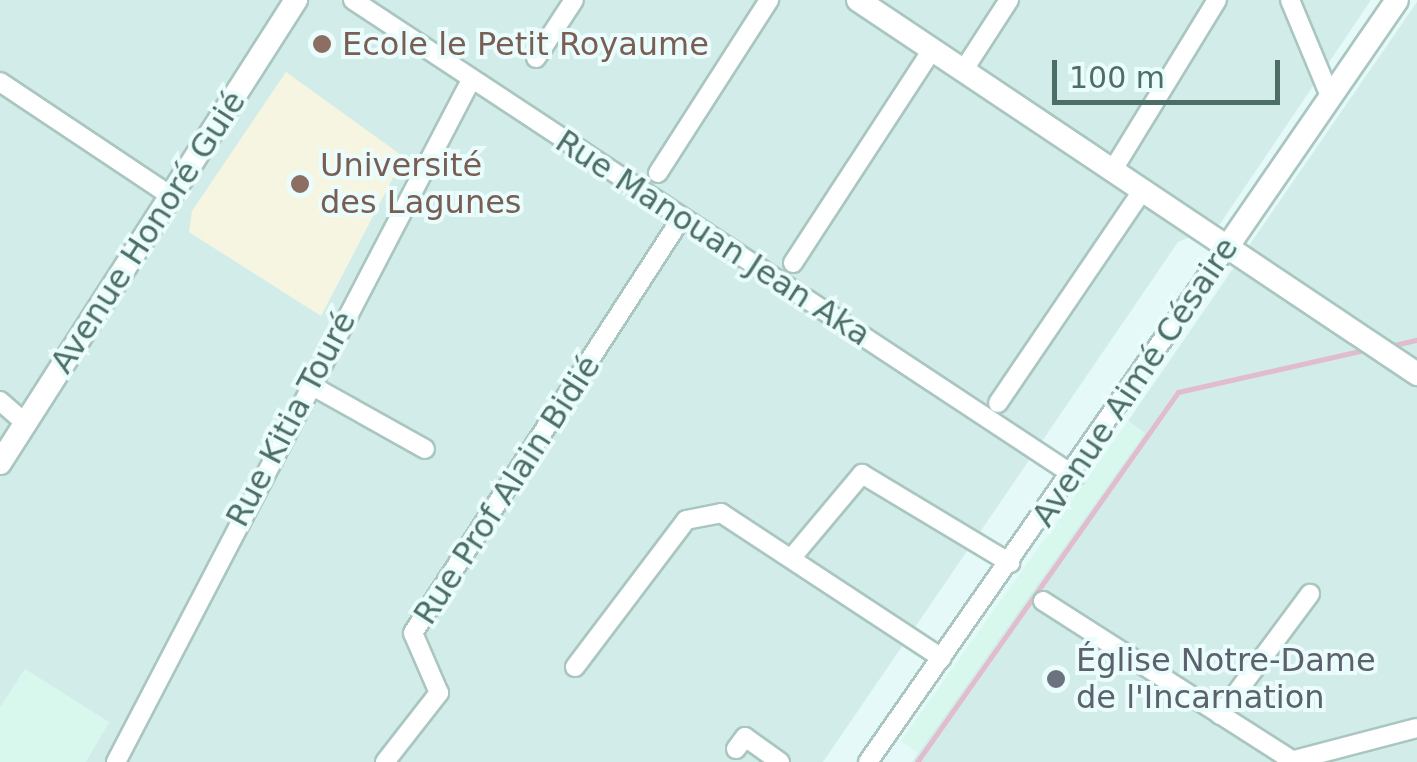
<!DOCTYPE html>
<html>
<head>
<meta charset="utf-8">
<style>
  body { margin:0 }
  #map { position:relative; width:1417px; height:762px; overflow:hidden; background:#e4f9f8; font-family:"DejaVu Sans",sans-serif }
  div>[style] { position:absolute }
  .residential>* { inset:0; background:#d2ecea }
  .commercial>* { inset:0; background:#d9f8ed }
  .education>* { inset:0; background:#f5f5e1 }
  .stream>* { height:5px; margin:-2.5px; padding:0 2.5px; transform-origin:2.5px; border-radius:2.5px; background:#e0bccd }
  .roads { filter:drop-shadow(2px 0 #aac6c0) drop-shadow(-2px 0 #aac6c0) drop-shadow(0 2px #aac6c0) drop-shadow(0 -2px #aac6c0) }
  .street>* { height:18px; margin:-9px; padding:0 9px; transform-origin:9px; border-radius:9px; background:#fff }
  .secondary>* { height:22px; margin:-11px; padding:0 11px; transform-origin:11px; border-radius:11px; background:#fff }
  .dots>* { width:28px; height:28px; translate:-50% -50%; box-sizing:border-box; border:5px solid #eafcfc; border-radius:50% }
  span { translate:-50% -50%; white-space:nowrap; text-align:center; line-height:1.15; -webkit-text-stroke:8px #eafcfc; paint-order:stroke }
  .education-label { font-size:32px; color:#785e54 }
  .left { translate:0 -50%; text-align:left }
  .street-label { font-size:32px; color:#4d6e65 }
  .worship-label { font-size:32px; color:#5b616d }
  .scale { position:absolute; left:1052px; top:60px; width:228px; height:45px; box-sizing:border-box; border:5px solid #4d6e65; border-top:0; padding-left:12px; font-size:30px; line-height:35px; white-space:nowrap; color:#4d6e65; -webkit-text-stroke:8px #eafcfc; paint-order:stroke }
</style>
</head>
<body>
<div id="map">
  <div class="residential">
    <div style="clip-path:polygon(0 0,1371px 0,1220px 224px,1178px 242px,823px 762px,0 762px)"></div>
    <div style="clip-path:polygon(1417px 2px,1417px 762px,912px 762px,1144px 433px,1128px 421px)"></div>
  </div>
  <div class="commercial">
    <div style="clip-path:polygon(1128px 421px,1145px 433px,918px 753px,901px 741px)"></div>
    <div style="clip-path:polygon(25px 669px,109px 722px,86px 762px,0 762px,0 707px)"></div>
  </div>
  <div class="education">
    <div style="clip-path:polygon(286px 72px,404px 157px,321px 316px,189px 232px,192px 211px)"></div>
  </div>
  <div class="stream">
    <div style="left:1390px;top:346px;width:28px;rotate:-13deg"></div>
    <div style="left:917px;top:762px;width:453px;rotate:-54.8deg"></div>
    <div style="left:1178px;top:392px;width:192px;rotate:-12.7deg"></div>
  </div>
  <div class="roads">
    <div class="street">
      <div style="left:353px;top:0;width:865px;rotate:33.4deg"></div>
      <div style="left:1290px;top:0;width:104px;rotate:67.4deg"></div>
      <div style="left:536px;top:58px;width:69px;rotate:-56.8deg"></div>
      <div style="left:963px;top:71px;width:85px;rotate:-57.1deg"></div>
      <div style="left:0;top:82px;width:206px;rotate:33.7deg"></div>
      <div style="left:1114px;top:168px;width:197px;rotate:-58.5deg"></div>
      <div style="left:658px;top:173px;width:206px;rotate:-57.3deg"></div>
      <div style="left:793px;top:263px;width:254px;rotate:-56.9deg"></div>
      <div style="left:307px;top:383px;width:135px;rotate:29.2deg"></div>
      <div style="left:0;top:401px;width:35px;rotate:41deg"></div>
      <div style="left:998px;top:403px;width:258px;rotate:-55.8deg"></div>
      <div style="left:794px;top:555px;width:106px;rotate:-50deg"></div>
      <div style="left:862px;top:474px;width:173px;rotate:31deg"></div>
      <div style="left:1043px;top:601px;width:293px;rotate:32.6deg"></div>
      <div style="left:575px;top:667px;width:184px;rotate:-52.9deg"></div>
      <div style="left:686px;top:520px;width:36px;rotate:-11deg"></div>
      <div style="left:721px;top:513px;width:264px;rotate:33.3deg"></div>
      <div style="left:1220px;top:715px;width:151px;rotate:-53.4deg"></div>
      <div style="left:736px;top:749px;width:15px;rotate:-53deg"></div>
      <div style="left:745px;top:737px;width:43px;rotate:35.5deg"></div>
      <div style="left:116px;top:762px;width:769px;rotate:-62.5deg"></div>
      <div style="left:385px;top:762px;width:88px;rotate:-52deg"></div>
      <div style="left:439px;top:693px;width:65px;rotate:-113.4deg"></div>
      <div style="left:413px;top:633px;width:495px;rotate:-57.1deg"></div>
      <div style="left:868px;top:762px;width:629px;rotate:-55.1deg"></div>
      <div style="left:1287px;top:762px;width:134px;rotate:-14.7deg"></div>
    </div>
    <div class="secondary">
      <div style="left:858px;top:0;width:673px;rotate:33.78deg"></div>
      <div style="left:1228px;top:246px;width:298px;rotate:-55.5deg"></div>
      <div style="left:0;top:463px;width:550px;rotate:-57.41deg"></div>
    </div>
  </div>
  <div class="dots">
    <div style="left:322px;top:44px;background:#8d6e63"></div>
    <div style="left:300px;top:184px;background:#8d6e63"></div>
    <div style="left:1056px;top:679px;background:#6b7280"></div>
  </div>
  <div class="education-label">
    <span class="left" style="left:342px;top:44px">Ecole le Petit Royaume</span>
    <span class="left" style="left:320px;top:184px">Université<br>des Lagunes</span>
  </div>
  <div class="street-label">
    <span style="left:148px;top:232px;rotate:-57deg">Avenue Honoré Guié</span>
    <span style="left:713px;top:238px;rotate:33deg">Rue Manouan Jean Aka</span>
    <span style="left:1135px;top:382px;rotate:-56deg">Avenue Aimé Césaire</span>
    <span style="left:291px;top:419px;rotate:-62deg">Rue Kitia Touré</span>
    <span style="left:507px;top:490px;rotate:-57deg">Rue Prof Alain Bidié</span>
  </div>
  <div class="worship-label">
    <span class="left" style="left:1076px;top:679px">Église Notre-Dame<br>de l'Incarnation</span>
  </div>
  <div class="scale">100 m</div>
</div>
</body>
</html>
